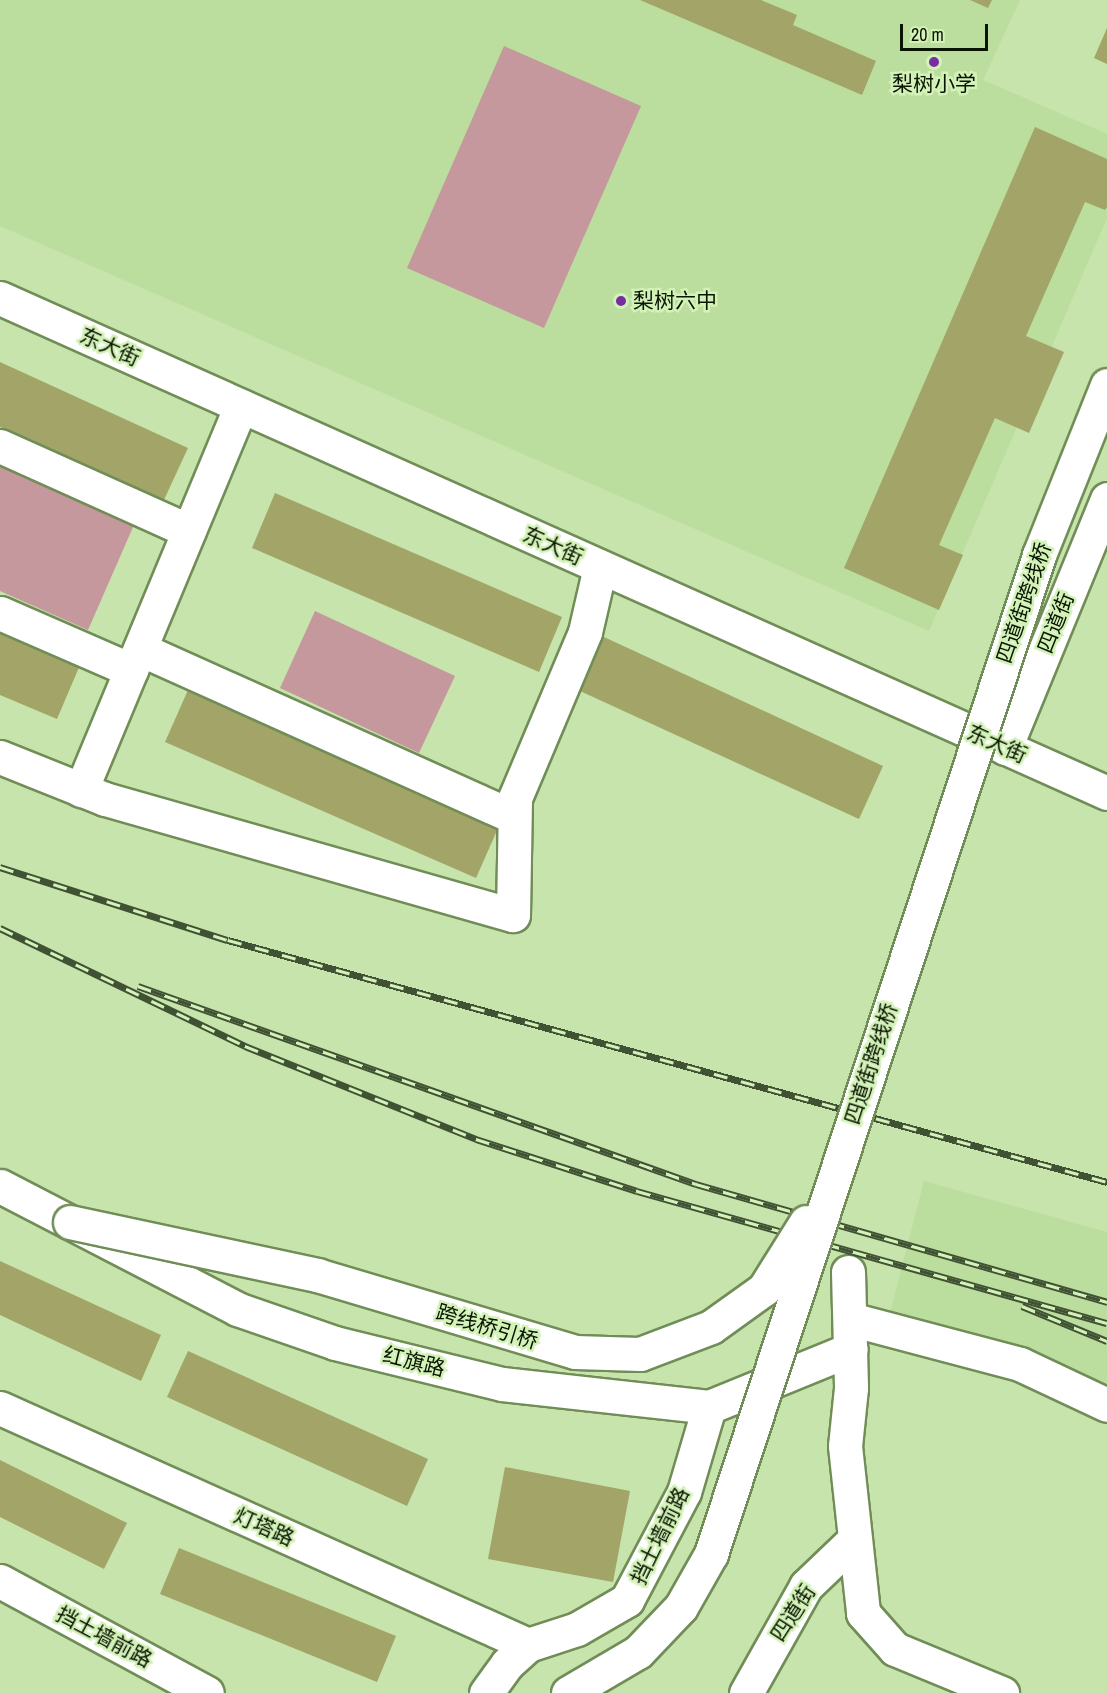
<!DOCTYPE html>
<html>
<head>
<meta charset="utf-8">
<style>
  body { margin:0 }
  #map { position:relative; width:1107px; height:1693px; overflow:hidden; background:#c6e4ab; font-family:"Archivo Narrow","Noto Sans SC",sans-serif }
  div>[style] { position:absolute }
  .built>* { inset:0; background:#bbdd9d }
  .green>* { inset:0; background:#c5989d }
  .building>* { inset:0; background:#a2a567 }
  .roads { filter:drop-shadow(2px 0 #718d57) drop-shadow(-2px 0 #718d57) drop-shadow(0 2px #718d57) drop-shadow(0 -2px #718d57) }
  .minor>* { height:33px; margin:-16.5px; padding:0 16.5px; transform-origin:16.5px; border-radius:16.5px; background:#fff }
  .rail>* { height:7px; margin-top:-3.5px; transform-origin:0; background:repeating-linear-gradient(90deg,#d3f2b8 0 14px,#415134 0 28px); box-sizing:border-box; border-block:2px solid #415134 }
  .bridges { filter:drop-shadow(2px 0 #718d57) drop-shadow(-2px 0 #718d57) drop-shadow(0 2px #718d57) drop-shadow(0 -2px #718d57) }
  .minor-bridge>* { height:33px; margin:-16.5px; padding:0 16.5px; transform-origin:16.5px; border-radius:16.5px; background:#fff }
  .dots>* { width:16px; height:16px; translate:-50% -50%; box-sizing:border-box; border:3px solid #d3f2b8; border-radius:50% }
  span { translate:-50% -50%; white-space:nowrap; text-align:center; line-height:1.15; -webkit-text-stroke:5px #d3f2b8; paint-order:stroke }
  .poi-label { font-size:21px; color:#0a1402 }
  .left { translate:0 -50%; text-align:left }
  .street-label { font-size:21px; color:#0a1402 }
  .scale { position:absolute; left:900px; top:24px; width:88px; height:27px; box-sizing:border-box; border:3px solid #0a1402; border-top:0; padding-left:8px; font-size:18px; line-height:21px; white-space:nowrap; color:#0a1402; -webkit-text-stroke:4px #d3f2b8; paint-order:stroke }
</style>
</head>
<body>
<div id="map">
  <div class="built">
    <div style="clip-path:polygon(0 0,1020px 0,983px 80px,1107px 134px,1107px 218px,929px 631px,0 226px)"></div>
    <div style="clip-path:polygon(924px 1181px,1107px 1232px,1107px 1403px,889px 1317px)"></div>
  </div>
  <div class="green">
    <div style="clip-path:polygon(504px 46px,641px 106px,544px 328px,407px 268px)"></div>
    <div style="clip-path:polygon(0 458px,137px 518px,88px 630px,0 591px)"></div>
    <div style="clip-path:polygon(315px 611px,455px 676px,419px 753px,280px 688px)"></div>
  </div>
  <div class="building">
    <div style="clip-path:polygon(640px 0,761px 0,797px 15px,793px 25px,876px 61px,862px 95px)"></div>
    <div style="clip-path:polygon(970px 0,992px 0,988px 8px)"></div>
    <div style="clip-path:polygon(1107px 28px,1107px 64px,1094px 58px)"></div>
    <div style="clip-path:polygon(1035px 127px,1107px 159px,1107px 207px,1105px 210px,1085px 202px,1026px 336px,1064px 352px,1029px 433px,995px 418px,939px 545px,963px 555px,939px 610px,844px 568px)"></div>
    <div style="clip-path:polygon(0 362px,188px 448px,163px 502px,0 427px)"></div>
    <div style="clip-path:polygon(275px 493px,562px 617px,539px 672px,252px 548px)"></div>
    <div style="clip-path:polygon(0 631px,80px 665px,57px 719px,0 695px)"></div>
    <div style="clip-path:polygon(604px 637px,883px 766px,859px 819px,580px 691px)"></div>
    <div style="clip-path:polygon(188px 690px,499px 826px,476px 878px,165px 742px)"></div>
    <div style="clip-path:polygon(0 1261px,161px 1335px,141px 1381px,0 1315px)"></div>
    <div style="clip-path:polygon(188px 1351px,428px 1459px,407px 1506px,167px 1397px)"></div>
    <div style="clip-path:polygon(0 1460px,127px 1523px,104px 1569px,0 1517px)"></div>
    <div style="clip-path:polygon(505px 1467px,630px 1491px,613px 1582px,488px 1559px)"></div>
    <div style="clip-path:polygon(179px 1548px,396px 1636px,377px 1682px,160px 1594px)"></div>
  </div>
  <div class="roads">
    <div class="minor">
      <div style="left:0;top:298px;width:1213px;rotate:24.09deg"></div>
      <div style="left:0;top:446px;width:207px;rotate:24.2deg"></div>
      <div style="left:0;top:613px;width:143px;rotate:23.5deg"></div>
      <div style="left:140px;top:649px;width:410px;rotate:24.2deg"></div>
      <div style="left:1005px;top:748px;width:269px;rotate:-67.7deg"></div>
      <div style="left:0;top:757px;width:113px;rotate:21.8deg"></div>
      <div style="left:105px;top:799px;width:424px;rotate:15.9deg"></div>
      <div style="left:513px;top:915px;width:117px;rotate:-89deg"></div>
      <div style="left:515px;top:798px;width:180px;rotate:-67.1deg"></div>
      <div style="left:585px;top:632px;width:67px;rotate:-77deg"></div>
      <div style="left:81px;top:790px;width:416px;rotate:-67.4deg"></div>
      <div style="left:0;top:1186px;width:267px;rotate:27.4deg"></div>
      <div style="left:237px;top:1309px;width:104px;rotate:19.1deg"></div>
      <div style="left:335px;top:1343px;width:172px;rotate:13.8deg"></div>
      <div style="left:502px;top:1384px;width:208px;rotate:6.3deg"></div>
      <div style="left:709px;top:1407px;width:153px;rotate:-22.2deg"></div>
      <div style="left:848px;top:1272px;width:116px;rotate:88.5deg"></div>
      <div style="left:851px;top:1388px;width:58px;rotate:95.9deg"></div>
      <div style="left:845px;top:1446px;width:168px;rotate:83.8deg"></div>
      <div style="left:863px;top:1613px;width:48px;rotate:48.4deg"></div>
      <div style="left:895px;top:1649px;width:116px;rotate:22.4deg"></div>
      <div style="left:850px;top:1319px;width:176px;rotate:14.8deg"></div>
      <div style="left:1020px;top:1364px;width:96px;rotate:25.2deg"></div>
      <div style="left:0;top:1408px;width:579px;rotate:24.17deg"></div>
      <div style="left:0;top:1581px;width:235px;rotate:28.4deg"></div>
      <div style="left:486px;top:1693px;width:36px;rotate:-54deg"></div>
      <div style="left:507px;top:1664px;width:28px;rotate:-42deg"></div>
      <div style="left:528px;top:1645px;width:52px;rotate:-18.1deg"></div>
      <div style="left:577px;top:1629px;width:58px;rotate:-30.1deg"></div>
      <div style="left:627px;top:1600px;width:122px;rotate:-62.2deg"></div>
      <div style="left:684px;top:1492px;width:89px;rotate:-73.6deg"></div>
      <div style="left:746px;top:1693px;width:123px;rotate:-60.7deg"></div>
      <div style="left:806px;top:1586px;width:64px;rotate:-43.7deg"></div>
    </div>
  </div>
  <div class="rail">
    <div style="left:0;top:867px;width:239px;rotate:17.8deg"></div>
    <div style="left:228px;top:940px;width:912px;rotate:15.39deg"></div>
    <div style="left:0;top:928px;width:272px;rotate:25.7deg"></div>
    <div style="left:245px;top:1046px;width:249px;rotate:21.9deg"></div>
    <div style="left:476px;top:1139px;width:169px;rotate:17.9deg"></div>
    <div style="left:637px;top:1191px;width:488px;rotate:15.7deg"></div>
    <div style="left:138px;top:986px;width:592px;rotate:19.54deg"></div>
    <div style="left:696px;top:1184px;width:428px;rotate:16deg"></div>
    <div style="left:1022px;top:1306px;width:92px;rotate:22.4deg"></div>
  </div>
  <div class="bridges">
    <div class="minor-bridge">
      <div style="left:70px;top:1222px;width:253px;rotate:12.1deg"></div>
      <div style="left:317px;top:1275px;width:269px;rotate:16.6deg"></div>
      <div style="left:575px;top:1352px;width:65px;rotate:1.8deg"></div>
      <div style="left:640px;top:1354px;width:76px;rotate:-20.8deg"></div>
      <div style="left:711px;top:1327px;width:65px;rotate:-35.6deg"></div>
      <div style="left:764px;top:1289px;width:79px;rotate:-57.9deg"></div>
      <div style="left:568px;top:1693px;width:81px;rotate:-30.4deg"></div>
      <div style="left:638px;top:1652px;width:62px;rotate:-46.3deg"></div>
      <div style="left:681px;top:1607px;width:61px;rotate:-60.5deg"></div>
      <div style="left:711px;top:1554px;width:1051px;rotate:-71.82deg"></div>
      <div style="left:1039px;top:555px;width:183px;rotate:-68.2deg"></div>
    </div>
  </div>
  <div class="dots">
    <div style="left:934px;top:62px;background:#772ea0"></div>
    <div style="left:621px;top:301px;background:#772ea0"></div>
  </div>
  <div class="poi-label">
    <span style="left:934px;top:84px">梨树小学</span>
    <span class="left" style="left:633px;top:301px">梨树六中</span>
  </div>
  <div class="street-label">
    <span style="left:110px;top:347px;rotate:24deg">东大街</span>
    <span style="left:553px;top:546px;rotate:24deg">东大街</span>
    <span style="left:1024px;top:603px;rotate:-71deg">四道街跨线桥</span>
    <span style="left:1056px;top:623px;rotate:-68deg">四道街</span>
    <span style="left:997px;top:744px;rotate:24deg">东大街</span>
    <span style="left:871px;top:1064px;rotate:-72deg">四道街跨线桥</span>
    <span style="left:487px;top:1327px;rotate:17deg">跨线桥引桥</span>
    <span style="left:414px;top:1362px;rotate:14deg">红旗路</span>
    <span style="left:264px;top:1527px;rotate:24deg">灯塔路</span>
    <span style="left:660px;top:1536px;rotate:-64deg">挡土墙前路</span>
    <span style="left:793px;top:1613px;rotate:-57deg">四道街</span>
    <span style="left:104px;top:1637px;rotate:28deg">挡土墙前路</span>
  </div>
  <div class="scale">20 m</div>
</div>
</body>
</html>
